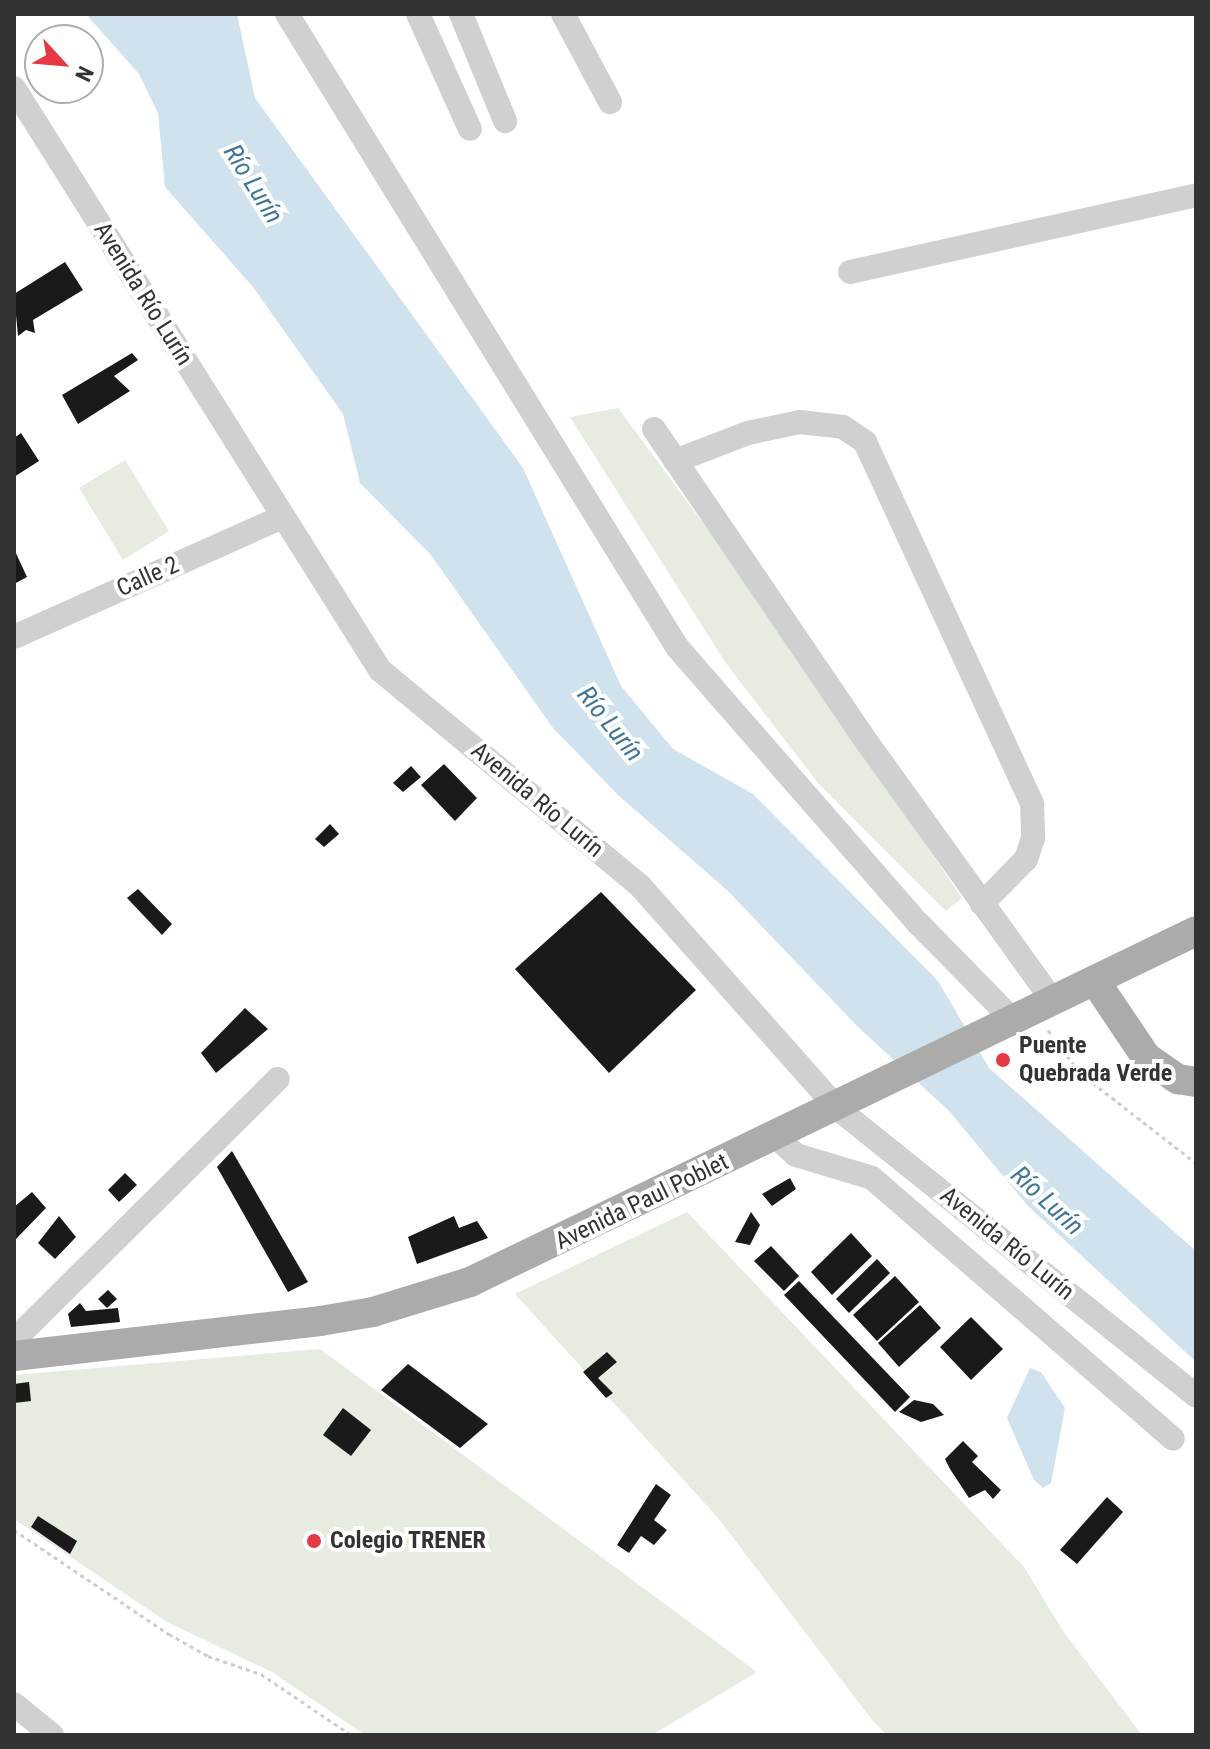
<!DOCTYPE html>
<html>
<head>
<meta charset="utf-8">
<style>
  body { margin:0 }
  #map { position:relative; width:1210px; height:1749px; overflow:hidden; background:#fff; font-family:"Roboto Condensed",sans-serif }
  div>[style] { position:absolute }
  .green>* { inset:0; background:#e6ecdf }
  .water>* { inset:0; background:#cfe2ee }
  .building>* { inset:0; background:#1a1a1a }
  .path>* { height:3px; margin-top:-1.5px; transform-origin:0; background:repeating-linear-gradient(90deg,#cdcdcd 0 4px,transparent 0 8px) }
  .minor>* { height:24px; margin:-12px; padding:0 12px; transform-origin:12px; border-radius:12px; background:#d0d0d0 }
  .major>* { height:30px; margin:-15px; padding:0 15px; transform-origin:15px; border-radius:15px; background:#ababab }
  .dots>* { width:22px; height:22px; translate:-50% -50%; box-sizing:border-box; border:4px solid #fff; border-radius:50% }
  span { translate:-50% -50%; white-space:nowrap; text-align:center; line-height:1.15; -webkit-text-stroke:8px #fff; paint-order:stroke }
  .street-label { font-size:24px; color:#333 }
  .poi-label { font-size:24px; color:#333; font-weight:700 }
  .left { translate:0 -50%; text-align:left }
  .water-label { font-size:26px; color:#3f7597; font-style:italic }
  .frame { position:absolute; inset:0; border:16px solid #333; pointer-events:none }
  .north { position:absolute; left:24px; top:24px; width:80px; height:80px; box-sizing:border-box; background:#fff; border:2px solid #adadad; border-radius:50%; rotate:116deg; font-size:22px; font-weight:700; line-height:32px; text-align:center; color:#333 }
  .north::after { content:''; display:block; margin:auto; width:28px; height:36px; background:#e63946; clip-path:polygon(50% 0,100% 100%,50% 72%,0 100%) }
</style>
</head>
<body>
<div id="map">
  <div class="green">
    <div style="clip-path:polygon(618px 408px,764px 606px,962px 898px,946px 911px,818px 783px,725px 662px,570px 417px)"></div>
    <div style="clip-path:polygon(125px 460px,169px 531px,123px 560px,79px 488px)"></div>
    <div style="clip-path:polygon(687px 1212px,1024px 1567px,1063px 1631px,1142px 1735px,887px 1735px,872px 1720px,718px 1518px,515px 1294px)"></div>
    <div style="clip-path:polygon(320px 1349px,757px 1672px,652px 1735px,365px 1735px,272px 1672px,167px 1622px,14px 1519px,14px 1375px)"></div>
  </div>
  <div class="water">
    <div style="clip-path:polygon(86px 14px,237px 14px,255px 98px,523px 468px,621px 686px,673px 749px,753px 794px,938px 981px,989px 1068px,1196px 1251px,1196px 1362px,1028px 1206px,949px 1111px,857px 1026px,728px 891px,618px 795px,553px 728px,431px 555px,360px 483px,343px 414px,253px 287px,165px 187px,158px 113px,139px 74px)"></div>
    <div style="clip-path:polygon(1030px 1368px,1041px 1372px,1065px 1408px,1051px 1483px,1043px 1488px,1034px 1480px,1007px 1418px)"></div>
  </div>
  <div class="building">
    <div style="clip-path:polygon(65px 262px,83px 290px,33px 320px,35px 333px,26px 330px,18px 336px,14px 294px)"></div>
    <div style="clip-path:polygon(132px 353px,138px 360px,114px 376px,130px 391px,78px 424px,62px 395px)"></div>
    <div style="clip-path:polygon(21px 433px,39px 461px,14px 477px,14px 438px)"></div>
    <div style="clip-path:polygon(14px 549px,27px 577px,14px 584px)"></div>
    <div style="clip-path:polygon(444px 764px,477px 798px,455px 821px,421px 785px)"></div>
    <div style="clip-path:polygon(411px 766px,421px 777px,403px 792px,393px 783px)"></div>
    <div style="clip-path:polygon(330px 824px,339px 834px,324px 847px,315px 839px)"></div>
    <div style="clip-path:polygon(138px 889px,172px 924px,162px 935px,127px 898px)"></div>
    <div style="clip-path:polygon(601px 892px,696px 990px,609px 1073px,515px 969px)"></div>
    <div style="clip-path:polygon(245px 1008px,268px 1029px,216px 1073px,201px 1053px)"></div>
    <div style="clip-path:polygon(232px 1151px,308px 1282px,288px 1292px,217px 1167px)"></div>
    <div style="clip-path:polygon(125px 1173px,137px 1185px,119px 1202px,108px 1190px)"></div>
    <div style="clip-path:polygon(790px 1178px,796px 1189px,772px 1206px,762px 1194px)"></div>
    <div style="clip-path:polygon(32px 1192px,46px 1208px,14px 1241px,14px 1207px)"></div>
    <div style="clip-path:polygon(751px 1212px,760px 1225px,750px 1245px,735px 1242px)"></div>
    <div style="clip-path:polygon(59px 1216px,76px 1237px,55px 1259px,38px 1243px)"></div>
    <div style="clip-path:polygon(454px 1216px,459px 1228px,477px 1221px,488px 1238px,417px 1264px,408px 1237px)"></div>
    <div style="clip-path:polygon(851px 1233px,872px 1256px,832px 1295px,811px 1272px)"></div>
    <div style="clip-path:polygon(771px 1246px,799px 1276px,784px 1291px,754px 1261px)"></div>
    <div style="clip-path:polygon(877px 1259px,890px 1273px,849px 1313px,836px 1299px)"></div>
    <div style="clip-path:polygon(895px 1276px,919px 1302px,877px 1341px,853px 1315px)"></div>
    <div style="clip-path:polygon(799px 1281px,910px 1397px,895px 1412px,784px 1295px)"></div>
    <div style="clip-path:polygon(108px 1290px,117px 1299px,107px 1308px,98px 1299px)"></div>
    <div style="clip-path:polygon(80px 1303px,86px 1311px,118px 1308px,120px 1322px,71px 1327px,68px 1314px)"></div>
    <div style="clip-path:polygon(920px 1305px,941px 1328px,899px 1367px,878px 1343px)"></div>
    <div style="clip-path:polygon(971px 1317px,1003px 1349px,971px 1380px,940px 1347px)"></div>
    <div style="clip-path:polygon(607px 1352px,617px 1362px,598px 1378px,613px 1393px,606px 1398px,583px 1372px)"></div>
    <div style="clip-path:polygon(408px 1364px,488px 1424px,460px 1448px,381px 1390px)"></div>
    <div style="clip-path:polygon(29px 1382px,31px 1401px,14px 1403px,14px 1384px)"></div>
    <div style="clip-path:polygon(914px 1400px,933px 1404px,944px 1415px,921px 1422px,899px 1412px)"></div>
    <div style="clip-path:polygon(343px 1408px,371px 1430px,351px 1456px,323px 1435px)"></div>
    <div style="clip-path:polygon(963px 1441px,978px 1456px,972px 1462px,1001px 1490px,993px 1499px,985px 1490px,969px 1498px,950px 1469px,945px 1459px)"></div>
    <div style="clip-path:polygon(656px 1484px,671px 1495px,654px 1520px,667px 1530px,654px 1545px,641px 1536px,629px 1553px,617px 1545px)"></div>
    <div style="clip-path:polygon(1107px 1497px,1123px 1512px,1077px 1564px,1060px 1550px)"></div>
    <div style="clip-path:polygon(38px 1516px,77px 1541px,70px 1554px,31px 1527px)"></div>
  </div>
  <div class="path">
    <div style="left:1048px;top:1030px;width:54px;rotate:53.3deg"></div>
    <div style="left:1080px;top:1073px;width:147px;rotate:37.8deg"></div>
    <div style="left:14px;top:1530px;width:187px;rotate:33.9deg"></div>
    <div style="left:169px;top:1634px;width:45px;rotate:29.4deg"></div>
    <div style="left:208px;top:1656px;width:56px;rotate:18.8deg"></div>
    <div style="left:261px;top:1674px;width:109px;rotate:34.1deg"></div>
  </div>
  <div class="minor">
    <div style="left:287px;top:14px;width:743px;rotate:58.36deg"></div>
    <div style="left:677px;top:647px;width:368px;rotate:48.9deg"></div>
    <div style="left:919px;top:924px;width:136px;rotate:45.6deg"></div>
    <div style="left:418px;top:14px;width:126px;rotate:65.7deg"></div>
    <div style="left:461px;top:14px;width:116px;rotate:67.6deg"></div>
    <div style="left:563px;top:14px;width:100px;rotate:61.9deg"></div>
    <div style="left:14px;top:88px;width:688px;rotate:57.84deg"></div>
    <div style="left:380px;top:670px;width:339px;rotate:39.7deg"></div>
    <div style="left:641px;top:887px;width:295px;rotate:48.4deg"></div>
    <div style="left:837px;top:1108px;width:460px;rotate:38.7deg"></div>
    <div style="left:850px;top:272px;width:354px;rotate:-12.5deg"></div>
    <div style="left:654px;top:429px;width:382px;rotate:55.8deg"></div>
    <div style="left:869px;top:745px;width:315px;rotate:54.3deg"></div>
    <div style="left:675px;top:461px;width:78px;rotate:-21deg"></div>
    <div style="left:748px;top:433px;width:53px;rotate:-11.9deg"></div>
    <div style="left:800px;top:422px;width:43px;rotate:6.6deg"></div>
    <div style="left:843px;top:427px;width:27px;rotate:34deg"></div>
    <div style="left:865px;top:442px;width:399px;rotate:65.2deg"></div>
    <div style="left:1032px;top:804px;width:34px;rotate:88deg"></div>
    <div style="left:1033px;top:838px;width:22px;rotate:108deg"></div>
    <div style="left:1026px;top:859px;width:63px;rotate:134.4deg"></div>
    <div style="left:14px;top:637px;width:294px;rotate:-24.1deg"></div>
    <div style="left:776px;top:1137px;width:27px;rotate:42deg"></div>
    <div style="left:796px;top:1155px;width:79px;rotate:16.8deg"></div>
    <div style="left:872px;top:1178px;width:398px;rotate:40.9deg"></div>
    <div style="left:14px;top:1340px;width:371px;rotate:-44.7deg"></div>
    <div style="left:14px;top:1704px;width:49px;rotate:39.2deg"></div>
  </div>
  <div class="major">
    <div style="left:1095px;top:981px;width:92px;rotate:56.1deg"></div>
    <div style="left:1146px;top:1057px;width:39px;rotate:35deg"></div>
    <div style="left:1178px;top:1079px;width:18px;rotate:9deg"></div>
    <div style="left:14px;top:1356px;width:308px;rotate:-6.5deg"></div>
    <div style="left:320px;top:1321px;width:54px;rotate:-9.6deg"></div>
    <div style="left:373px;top:1312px;width:102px;rotate:-17.2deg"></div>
    <div style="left:470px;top:1282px;width:806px;rotate:-25.8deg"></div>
  </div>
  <div class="dots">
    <div style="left:1003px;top:1060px;background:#e63946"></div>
    <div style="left:314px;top:1541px;background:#e63946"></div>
  </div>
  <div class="street-label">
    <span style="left:143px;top:294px;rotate:58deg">Avenida Río Lurín</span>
    <span style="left:148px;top:577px;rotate:-24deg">Calle 2</span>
    <span style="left:537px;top:800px;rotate:40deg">Avenida Río Lurín</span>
    <span style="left:642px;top:1202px;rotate:-26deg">Avenida Paul Poblet</span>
    <span style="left:1007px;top:1244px;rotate:39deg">Avenida Río Lurín</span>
  </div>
  <div class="poi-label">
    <span class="left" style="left:1019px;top:1060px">Puente<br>Quebrada Verde</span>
    <span class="left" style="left:330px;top:1541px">Colegio TRENER</span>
  </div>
  <div class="water-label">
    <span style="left:253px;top:184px;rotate:58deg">Río Lurín</span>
    <span style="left:610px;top:724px;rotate:51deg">Río Lurín</span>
    <span style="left:1047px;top:1201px;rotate:43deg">Río Lurín</span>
  </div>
  <div class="frame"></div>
  <div class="north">N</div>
</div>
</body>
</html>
